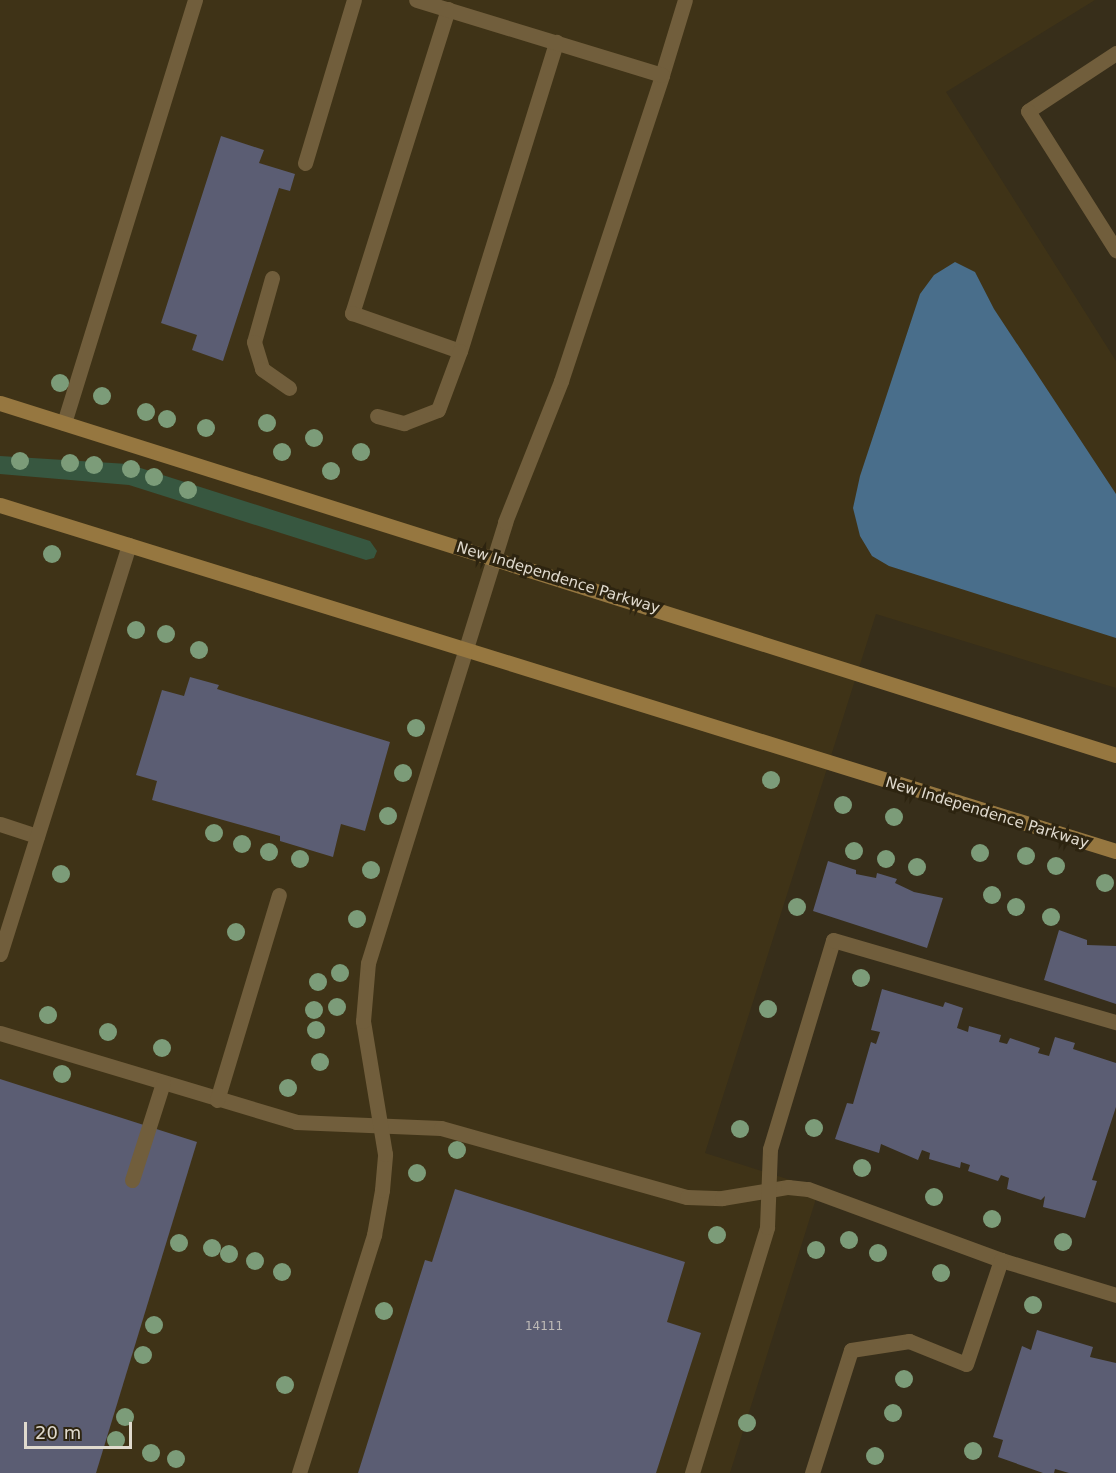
<!DOCTYPE html>
<html>
<head>
<meta charset="utf-8">
<style>
  body { margin:0 }
  #map { position:relative; width:1116px; height:1473px; overflow:hidden; background:#372e1a; font-family:"DejaVu Sans",sans-serif }
  div>[style] { position:absolute }
  .built>* { inset:0; background:#3f3317 }
  .green>* { inset:0; background:#375740 }
  .water>* { inset:0; background:#496e8b }
  .building>* { inset:0; background:#5b5d73 }
  .lane>* { height:15px; margin:-7.5px; padding:0 7.5px; transform-origin:7.5px; border-radius:7.5px; background:#715e3c }
  .secondary>* { height:15px; margin:-7.5px; padding:0 7.5px; transform-origin:7.5px; border-radius:7.5px; background:#967740 }
  .trees>* { width:18px; height:18px; margin:-9px; border-radius:50%; background:#7c9c79 }
  span { translate:-50% -50%; white-space:nowrap; text-align:center; line-height:1.15; -webkit-text-stroke:6px #2d2410; paint-order:stroke }
  .number-label { font-size:12px; color:#bfbbb7 }
  .number-label span { -webkit-text-stroke-width:0 }
  .street-label { font-size:15px; color:#e0dace }
  .scale { position:absolute; left:24px; top:1422px; width:108px; height:27px; box-sizing:border-box; border:3px solid #e0dace; border-top:0; padding-left:8px; font-size:18px; line-height:21px; white-space:nowrap; color:#e0dace; -webkit-text-stroke:4px #2d2410; paint-order:stroke }
</style>
</head>
<body>
<div id="map">
  <div class="built">
    <div style="clip-path:polygon(0 0,1095px 0,946px 92px,1116px 361px,1116px 688px,876px 614px,705px 1153px,819px 1189px,730px 1473px,0 1473px)"></div>
  </div>
  <div class="green">
    <div style="clip-path:polygon(0 456px,128px 464px,370px 541px,377px 551px,374px 558px,366px 560px,129px 485px,0 474px)"></div>
  </div>
  <div class="water">
    <div style="clip-path:polygon(955px 262px,975px 272px,994px 309px,1116px 494px,1116px 638px,889px 566px,872px 556px,860px 536px,853px 508px,860px 476px,920px 294px,934px 275px)"></div>
  </div>
  <div class="building">
    <div style="clip-path:polygon(221px 136px,264px 150px,259px 163px,295px 174px,290px 191px,279px 188px,223px 361px,192px 350px,197px 335px,161px 323px)"></div>
    <div style="clip-path:polygon(190px 677px,219px 685px,217px 689px,390px 742px,365px 831px,341px 824px,333px 857px,280px 841px,280px 836px,152px 800px,157px 781px,136px 775px,162px 690px,184px 696px)"></div>
    <div style="clip-path:polygon(828px 861px,856px 870px,856px 874px,876px 878px,877px 873px,897px 879px,895px 883px,914px 892px,943px 898px,927px 948px,813px 911px)"></div>
    <div style="clip-path:polygon(1059px 930px,1087px 940px,1087px 945px,1116px 946px,1116px 1004px,1044px 980px)"></div>
    <div style="clip-path:polygon(882px 989px,943px 1007px,945px 1002px,963px 1008px,957px 1028px,968px 1032px,969px 1026px,1001px 1035px,999px 1042px,1007px 1044px,1010px 1038px,1040px 1048px,1038px 1053px,1049px 1056px,1055px 1037px,1075px 1043px,1073px 1049px,1116px 1063px,1116px 1107px,1092px 1180px,1097px 1181px,1085px 1218px,1043px 1207px,1045px 1196px,1041px 1200px,1007px 1189px,1009px 1178px,1001px 1175px,998px 1181px,968px 1171px,970px 1165px,961px 1162px,960px 1168px,929px 1159px,930px 1153px,922px 1150px,918px 1160px,881px 1144px,879px 1153px,835px 1139px,847px 1103px,853px 1104px,871px 1042px,876px 1044px,880px 1032px,871px 1030px)"></div>
    <div style="clip-path:polygon(0 1079px,197px 1142px,96px 1473px,0 1473px)"></div>
    <div style="clip-path:polygon(455px 1189px,685px 1262px,667px 1322px,701px 1333px,656px 1473px,358px 1473px,425px 1260px,432px 1262px)"></div>
    <div style="clip-path:polygon(1037px 1330px,1093px 1347px,1090px 1357px,1116px 1363px,1116px 1473px,1069px 1473px,1055px 1469px,1054px 1473px,1043px 1473px,998px 1457px,1003px 1440px,993px 1437px,1022px 1346px,1031px 1350px)"></div>
  </div>
  <div class="lane">
    <div style="left:448px;top:9px;width:319px;rotate:107.5deg"></div>
    <div style="left:352px;top:313px;width:114px;rotate:19.4deg"></div>
    <div style="left:460px;top:351px;width:324px;rotate:-72.7deg"></div>
    <div style="left:1116px;top:53px;width:105px;rotate:146.6deg"></div>
    <div style="left:1028px;top:111px;width:165px;rotate:57.7deg"></div>
    <div style="left:662px;top:75px;width:78px;rotate:-73deg"></div>
    <div style="left:305px;top:163px;width:170px;rotate:-73.3deg"></div>
    <div style="left:272px;top:278px;width:66px;rotate:105.7deg"></div>
    <div style="left:254px;top:342px;width:28px;rotate:73deg"></div>
    <div style="left:262px;top:369px;width:33px;rotate:35deg"></div>
    <div style="left:377px;top:416px;width:28px;rotate:15deg"></div>
    <div style="left:404px;top:423px;width:36px;rotate:-21deg"></div>
    <div style="left:438px;top:410px;width:63px;rotate:-69.6deg"></div>
    <div style="left:64px;top:423px;width:443px;rotate:-72.8deg"></div>
    <div style="left:0;top:824px;width:39px;rotate:18deg"></div>
    <div style="left:0;top:954px;width:429px;rotate:-72.5deg"></div>
    <div style="left:0;top:1033px;width:309px;rotate:16.7deg"></div>
    <div style="left:296px;top:1122px;width:145px;rotate:2.4deg"></div>
    <div style="left:441px;top:1128px;width:255px;rotate:15.7deg"></div>
    <div style="left:687px;top:1197px;width:35px;rotate:2deg"></div>
    <div style="left:722px;top:1198px;width:67px;rotate:-9.5deg"></div>
    <div style="left:788px;top:1187px;width:20px;rotate:6deg"></div>
    <div style="left:808px;top:1189px;width:206px;rotate:20.2deg"></div>
    <div style="left:1001px;top:1260px;width:120px;rotate:16.9deg"></div>
    <div style="left:217px;top:1100px;width:214px;rotate:-73.2deg"></div>
    <div style="left:132px;top:1180px;width:102px;rotate:-72.3deg"></div>
    <div style="left:299px;top:1473px;width:250px;rotate:-72.5deg"></div>
    <div style="left:374px;top:1235px;width:46px;rotate:-79.9deg"></div>
    <div style="left:382px;top:1190px;width:36px;rotate:-85deg"></div>
    <div style="left:385px;top:1154px;width:135px;rotate:-99.4deg"></div>
    <div style="left:363px;top:1021px;width:58px;rotate:-85.1deg"></div>
    <div style="left:368px;top:963px;width:462px;rotate:-72.7deg"></div>
    <div style="left:505px;top:522px;width:152px;rotate:-68.3deg"></div>
    <div style="left:561px;top:381px;width:322px;rotate:-71.7deg"></div>
    <div style="left:662px;top:75px;width:257px;rotate:-163deg"></div>
    <div style="left:692px;top:1473px;width:257px;rotate:-73deg"></div>
    <div style="left:767px;top:1227px;width:78px;rotate:-87.8deg"></div>
    <div style="left:770px;top:1149px;width:218px;rotate:-73.2deg"></div>
    <div style="left:833px;top:940px;width:295px;rotate:16.2deg"></div>
    <div style="left:812px;top:1473px;width:129px;rotate:-72.4deg"></div>
    <div style="left:851px;top:1350px;width:59px;rotate:-8.8deg"></div>
    <div style="left:909px;top:1341px;width:61px;rotate:22deg"></div>
    <div style="left:966px;top:1364px;width:110px;rotate:-71.4deg"></div>
  </div>
  <div class="secondary">
    <div style="left:0;top:403px;width:1170px;rotate:17.51deg"></div>
    <div style="left:0;top:505px;width:1168px;rotate:17.23deg"></div>
  </div>
  <div class="trees">
    <div style="left:60px;top:383px"></div>
    <div style="left:102px;top:396px"></div>
    <div style="left:146px;top:412px"></div>
    <div style="left:167px;top:419px"></div>
    <div style="left:267px;top:423px"></div>
    <div style="left:206px;top:428px"></div>
    <div style="left:314px;top:438px"></div>
    <div style="left:282px;top:452px"></div>
    <div style="left:361px;top:452px"></div>
    <div style="left:20px;top:461px"></div>
    <div style="left:70px;top:463px"></div>
    <div style="left:94px;top:465px"></div>
    <div style="left:131px;top:469px"></div>
    <div style="left:331px;top:471px"></div>
    <div style="left:154px;top:477px"></div>
    <div style="left:188px;top:490px"></div>
    <div style="left:52px;top:554px"></div>
    <div style="left:136px;top:630px"></div>
    <div style="left:166px;top:634px"></div>
    <div style="left:199px;top:650px"></div>
    <div style="left:416px;top:728px"></div>
    <div style="left:403px;top:773px"></div>
    <div style="left:771px;top:780px"></div>
    <div style="left:843px;top:805px"></div>
    <div style="left:388px;top:816px"></div>
    <div style="left:894px;top:817px"></div>
    <div style="left:214px;top:833px"></div>
    <div style="left:242px;top:844px"></div>
    <div style="left:854px;top:851px"></div>
    <div style="left:269px;top:852px"></div>
    <div style="left:980px;top:853px"></div>
    <div style="left:1026px;top:856px"></div>
    <div style="left:300px;top:859px"></div>
    <div style="left:886px;top:859px"></div>
    <div style="left:1056px;top:866px"></div>
    <div style="left:917px;top:867px"></div>
    <div style="left:371px;top:870px"></div>
    <div style="left:61px;top:874px"></div>
    <div style="left:1105px;top:883px"></div>
    <div style="left:992px;top:895px"></div>
    <div style="left:797px;top:907px"></div>
    <div style="left:1016px;top:907px"></div>
    <div style="left:1051px;top:917px"></div>
    <div style="left:357px;top:919px"></div>
    <div style="left:236px;top:932px"></div>
    <div style="left:340px;top:973px"></div>
    <div style="left:861px;top:978px"></div>
    <div style="left:318px;top:982px"></div>
    <div style="left:337px;top:1007px"></div>
    <div style="left:768px;top:1009px"></div>
    <div style="left:314px;top:1010px"></div>
    <div style="left:48px;top:1015px"></div>
    <div style="left:316px;top:1030px"></div>
    <div style="left:108px;top:1032px"></div>
    <div style="left:162px;top:1048px"></div>
    <div style="left:320px;top:1062px"></div>
    <div style="left:62px;top:1074px"></div>
    <div style="left:288px;top:1088px"></div>
    <div style="left:814px;top:1128px"></div>
    <div style="left:740px;top:1129px"></div>
    <div style="left:457px;top:1150px"></div>
    <div style="left:862px;top:1168px"></div>
    <div style="left:417px;top:1173px"></div>
    <div style="left:934px;top:1197px"></div>
    <div style="left:992px;top:1219px"></div>
    <div style="left:717px;top:1235px"></div>
    <div style="left:849px;top:1240px"></div>
    <div style="left:1063px;top:1242px"></div>
    <div style="left:179px;top:1243px"></div>
    <div style="left:212px;top:1248px"></div>
    <div style="left:816px;top:1250px"></div>
    <div style="left:878px;top:1253px"></div>
    <div style="left:229px;top:1254px"></div>
    <div style="left:255px;top:1261px"></div>
    <div style="left:282px;top:1272px"></div>
    <div style="left:941px;top:1273px"></div>
    <div style="left:1033px;top:1305px"></div>
    <div style="left:384px;top:1311px"></div>
    <div style="left:154px;top:1325px"></div>
    <div style="left:143px;top:1355px"></div>
    <div style="left:904px;top:1379px"></div>
    <div style="left:285px;top:1385px"></div>
    <div style="left:893px;top:1413px"></div>
    <div style="left:125px;top:1417px"></div>
    <div style="left:747px;top:1423px"></div>
    <div style="left:116px;top:1440px"></div>
    <div style="left:973px;top:1451px"></div>
    <div style="left:151px;top:1453px"></div>
    <div style="left:875px;top:1456px"></div>
    <div style="left:176px;top:1459px"></div>
  </div>
  <div class="number-label">
    <span style="left:544px;top:1327px">14111</span>
  </div>
  <div class="street-label">
    <span style="left:558px;top:578px;rotate:17deg">New Independence Parkway</span>
    <span style="left:987px;top:813px;rotate:17deg">New Independence Parkway</span>
  </div>
  <div class="scale">20 m</div>
</div>
</body>
</html>
